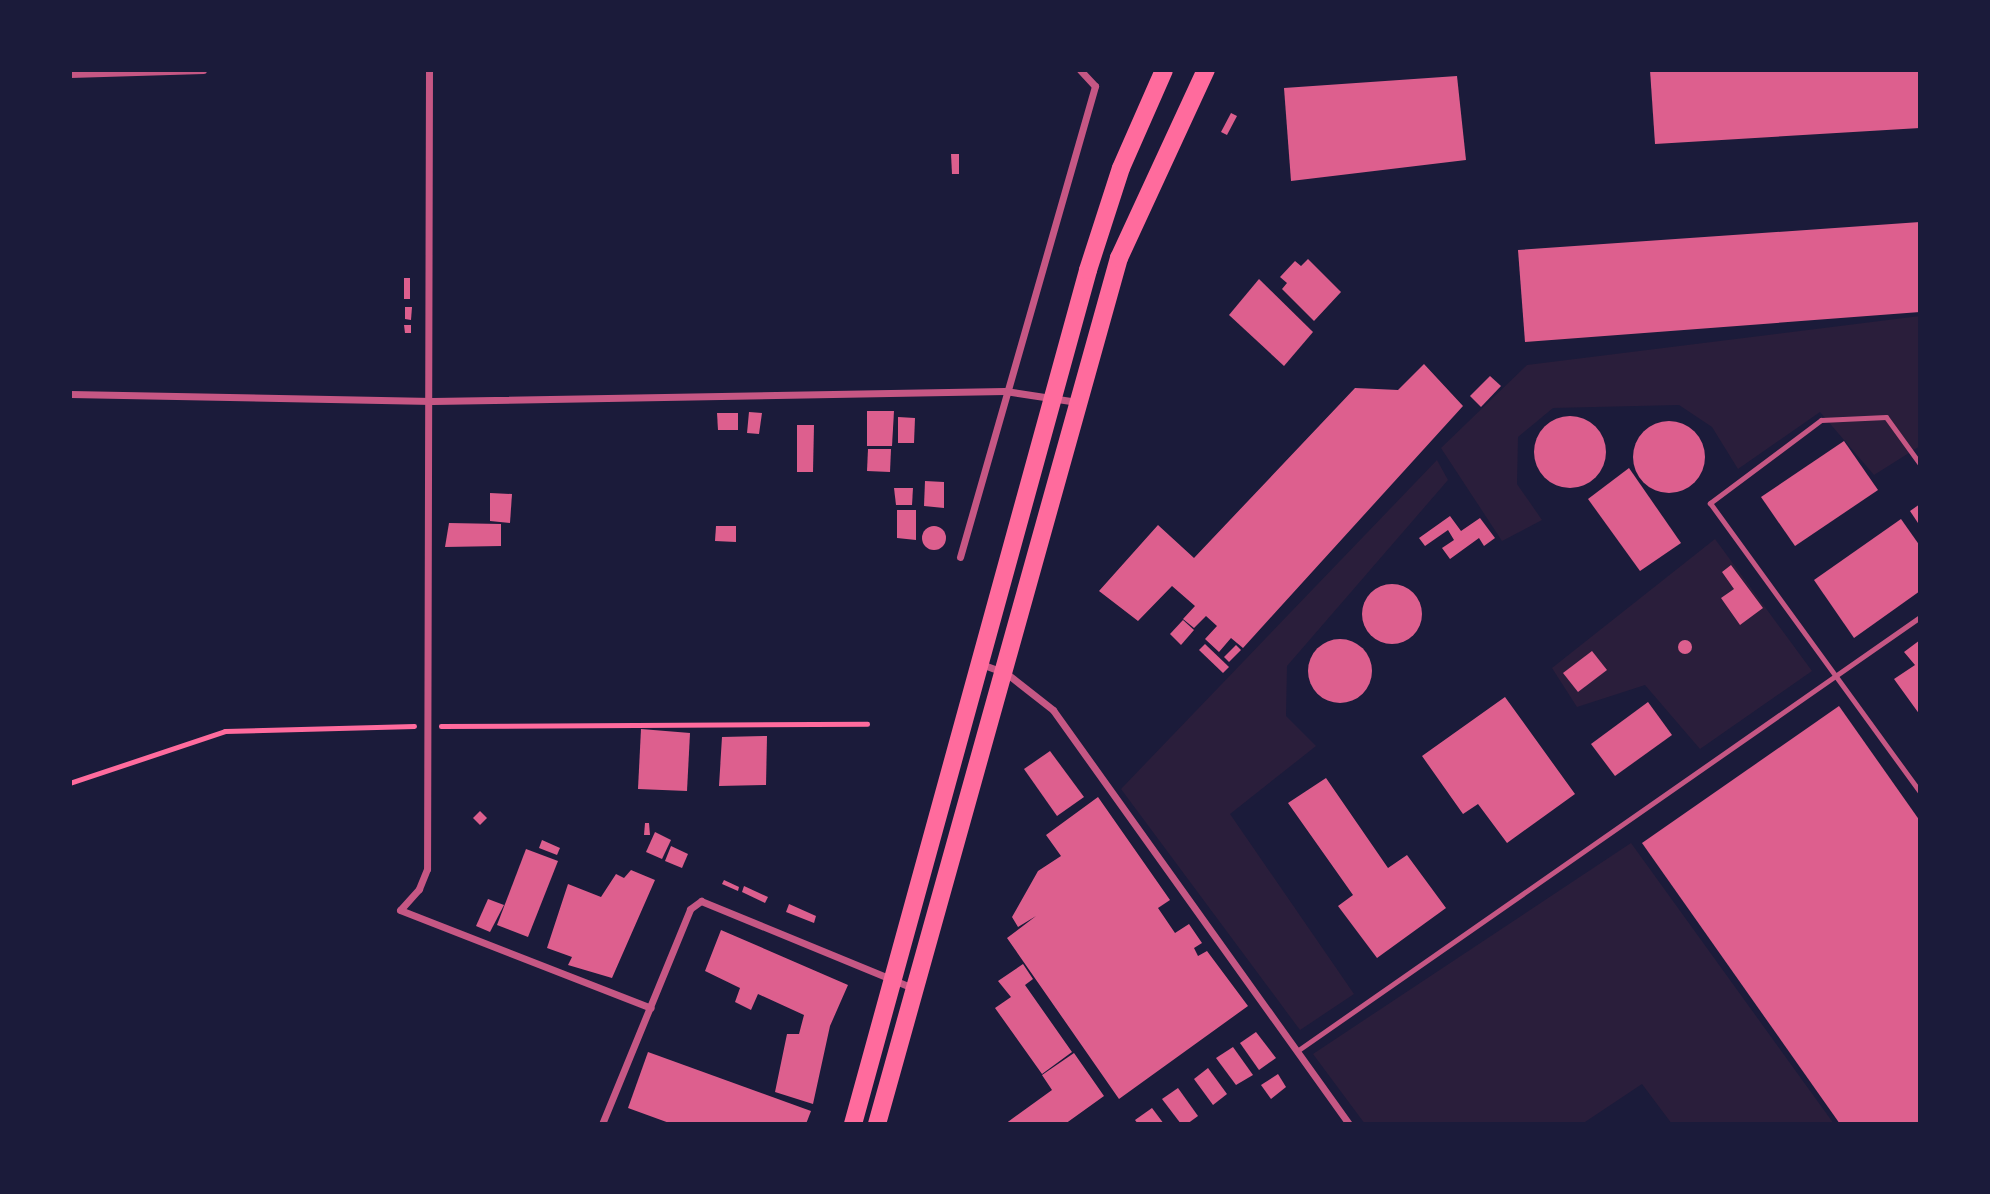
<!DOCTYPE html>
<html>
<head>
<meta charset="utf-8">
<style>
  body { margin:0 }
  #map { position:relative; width:1990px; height:1194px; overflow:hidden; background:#1b1b3a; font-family:Merriweather,serif }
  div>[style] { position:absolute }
  .green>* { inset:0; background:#2a1e3b }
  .building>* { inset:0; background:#dd5f8e }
  .round { border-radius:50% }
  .path>* { height:4.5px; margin:-2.25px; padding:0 2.25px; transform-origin:2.25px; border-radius:2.25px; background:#ff6b9d }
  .service>* { height:5px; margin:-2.5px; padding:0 2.5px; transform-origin:2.5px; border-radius:2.5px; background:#c65784 }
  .minor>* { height:7px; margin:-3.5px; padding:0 3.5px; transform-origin:3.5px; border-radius:3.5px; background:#c65784 }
  .primary>* { height:18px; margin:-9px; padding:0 9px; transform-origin:9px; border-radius:9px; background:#ff6b9d }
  span { translate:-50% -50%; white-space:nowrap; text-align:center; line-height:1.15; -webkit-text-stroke:7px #1b1b3a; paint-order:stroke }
  .frame { position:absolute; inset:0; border:72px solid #1b1b3a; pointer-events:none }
</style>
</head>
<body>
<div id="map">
  <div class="green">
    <div style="clip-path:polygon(1920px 316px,1920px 446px,1874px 475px,1820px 412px,1738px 469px,1712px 427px,1679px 405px,1553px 408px,1518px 437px,1517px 484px,1542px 520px,1502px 541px,1441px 448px,1527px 365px)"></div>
    <div style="clip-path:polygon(1437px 460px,1448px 480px,1287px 666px,1286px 716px,1316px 746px,1230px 814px,1354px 994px,1300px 1030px,1121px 789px)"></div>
    <div style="clip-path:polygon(1715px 539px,1812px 671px,1700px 749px,1645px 685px,1577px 707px,1552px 668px)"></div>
    <div style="clip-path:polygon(1631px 843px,1834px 1124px,1672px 1124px,1642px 1084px,1582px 1124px,1365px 1124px,1313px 1054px)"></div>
  </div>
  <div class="building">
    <div style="clip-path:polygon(1650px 70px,1920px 70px,1920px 128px,1655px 144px)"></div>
    <div style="clip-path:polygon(1457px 76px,1466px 160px,1291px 181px,1284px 88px)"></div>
    <div style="clip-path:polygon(1231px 113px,1237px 116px,1227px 135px,1221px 132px)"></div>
    <div style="clip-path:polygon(951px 154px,959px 154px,959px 174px,952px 174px)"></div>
    <div style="clip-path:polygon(1920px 222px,1920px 312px,1525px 342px,1518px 250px)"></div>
    <div style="clip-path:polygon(1308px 259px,1341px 292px,1314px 321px,1282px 289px,1287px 283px,1280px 277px,1295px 261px,1301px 266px)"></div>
    <div style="clip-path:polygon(404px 278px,410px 278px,410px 299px,404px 299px)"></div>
    <div style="clip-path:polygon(1259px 279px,1313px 332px,1284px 366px,1229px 315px)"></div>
    <div style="clip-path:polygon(405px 307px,412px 307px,411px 320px,405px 319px)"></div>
    <div style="clip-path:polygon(404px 325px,411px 325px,411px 333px,405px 333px)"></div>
    <div style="clip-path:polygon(1424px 364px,1463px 406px,1243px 648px,1231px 638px,1219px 652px,1205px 639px,1217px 626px,1206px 616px,1194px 628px,1183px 619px,1195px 606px,1172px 586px,1138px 621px,1099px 591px,1158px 525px,1194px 558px,1355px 388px,1398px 390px)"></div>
    <div style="clip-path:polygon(1490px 376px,1501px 386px,1481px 407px,1470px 396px)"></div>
    <div style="clip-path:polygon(867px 411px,894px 411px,892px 446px,867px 446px)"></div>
    <div style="clip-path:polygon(749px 412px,762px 413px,759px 434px,747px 433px)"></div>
    <div style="clip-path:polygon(717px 413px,738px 413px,738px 430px,718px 430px)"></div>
    <div class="round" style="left:1534px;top:416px;width:72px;height:72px"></div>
    <div style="clip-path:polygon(898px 417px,915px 418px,914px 443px,898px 443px)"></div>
    <div class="round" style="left:1633px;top:421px;width:72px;height:72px"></div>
    <div style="clip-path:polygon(797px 425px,814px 425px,813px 472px,797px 472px)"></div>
    <div style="clip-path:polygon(1844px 441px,1878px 490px,1795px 546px,1761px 497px)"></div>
    <div style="clip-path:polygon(868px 449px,891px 449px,890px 472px,867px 471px)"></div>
    <div style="clip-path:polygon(1629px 468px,1681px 543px,1640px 571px,1588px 499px)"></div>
    <div style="clip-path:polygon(925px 481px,944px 482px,944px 508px,924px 506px)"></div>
    <div style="clip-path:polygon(894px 488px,913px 488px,912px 505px,896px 505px)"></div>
    <div style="clip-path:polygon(490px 493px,512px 494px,510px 523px,490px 521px)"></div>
    <div style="clip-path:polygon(1920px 504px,1920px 526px,1910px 511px)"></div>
    <div style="clip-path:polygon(897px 510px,916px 510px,916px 540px,897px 538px)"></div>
    <div style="clip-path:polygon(1450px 516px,1461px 531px,1480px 518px,1495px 538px,1484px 546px,1479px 538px,1450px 559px,1442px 548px,1454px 540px,1448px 530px,1425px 546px,1419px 538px)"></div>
    <div style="clip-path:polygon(1901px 519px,1920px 546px,1920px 591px,1854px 638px,1814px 580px)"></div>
    <div style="clip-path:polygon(449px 523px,501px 524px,501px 546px,445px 547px)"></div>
    <div class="round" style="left:922px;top:526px;width:24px;height:24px"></div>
    <div style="clip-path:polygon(716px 526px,736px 526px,736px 542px,715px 541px)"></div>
    <div style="clip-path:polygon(1731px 565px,1763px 608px,1740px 625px,1721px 598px,1734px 589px,1722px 572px)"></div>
    <div class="round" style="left:1362px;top:584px;width:60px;height:60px"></div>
    <div style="clip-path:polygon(1183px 620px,1194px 630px,1181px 645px,1170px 634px)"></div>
    <div class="round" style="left:1308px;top:639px;width:64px;height:64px"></div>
    <div class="round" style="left:1678px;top:640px;width:14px;height:14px"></div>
    <div style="clip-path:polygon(1920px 640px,1920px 715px,1894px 679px,1915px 665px,1904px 652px)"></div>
    <div style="clip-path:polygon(1205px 644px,1229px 667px,1223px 673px,1199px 650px)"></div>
    <div style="clip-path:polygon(1236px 645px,1241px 650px,1229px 662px,1224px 657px)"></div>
    <div style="clip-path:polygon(1592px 651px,1607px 670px,1578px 692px,1563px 673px)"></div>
    <div style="clip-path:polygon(1505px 697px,1575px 794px,1507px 843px,1478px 804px,1463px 814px,1422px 756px)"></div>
    <div style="clip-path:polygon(1648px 702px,1672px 735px,1615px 776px,1591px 744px)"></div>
    <div style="clip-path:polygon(1839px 706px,1920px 821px,1920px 1124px,1840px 1124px,1642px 843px)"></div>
    <div style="clip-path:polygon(641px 729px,690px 733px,687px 791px,638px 789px)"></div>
    <div style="clip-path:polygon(767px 736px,766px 785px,719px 786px,722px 737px)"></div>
    <div style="clip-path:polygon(1050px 751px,1084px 797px,1057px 816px,1024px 769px)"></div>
    <div style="clip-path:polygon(1326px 778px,1388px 868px,1407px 855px,1446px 908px,1377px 958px,1338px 906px,1353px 895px,1288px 803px)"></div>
    <div style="clip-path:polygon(1098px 797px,1170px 900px,1158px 908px,1175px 933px,1189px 924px,1202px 943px,1194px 948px,1198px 956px,1207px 951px,1248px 1006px,1119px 1099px,1007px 938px,1036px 916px,1018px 927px,1012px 917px,1038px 871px,1061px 856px,1046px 835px)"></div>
    <div style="clip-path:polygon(480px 811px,487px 818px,480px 825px,473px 818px)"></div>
    <div style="clip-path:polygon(645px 823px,649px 823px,650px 835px,644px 835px)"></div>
    <div style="clip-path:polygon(655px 832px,671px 840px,662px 859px,646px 852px)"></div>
    <div style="clip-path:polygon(542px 840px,560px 848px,557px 855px,539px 848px)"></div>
    <div style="clip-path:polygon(671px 846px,688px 854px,682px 868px,665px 861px)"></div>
    <div style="clip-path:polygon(526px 849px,558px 861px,528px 937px,497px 925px)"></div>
    <div style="clip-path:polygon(631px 870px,655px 880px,612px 978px,568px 965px,572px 957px,547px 948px,568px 884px,601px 897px,616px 874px,624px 878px)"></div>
    <div style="clip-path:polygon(724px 880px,739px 887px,738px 891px,722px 884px)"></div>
    <div style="clip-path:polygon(744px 886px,768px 897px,765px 903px,742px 892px)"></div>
    <div style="clip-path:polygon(488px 899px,504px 905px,490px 932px,476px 926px)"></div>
    <div style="clip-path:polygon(789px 904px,816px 916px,814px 923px,786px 912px)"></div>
    <div style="clip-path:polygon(721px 930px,848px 985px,830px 1026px,813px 1104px,775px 1092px,787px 1034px,799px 1034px,804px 1015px,758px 994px,751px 1010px,735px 1002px,740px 988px,705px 971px)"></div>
    <div style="clip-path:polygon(1023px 964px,1033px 979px,1025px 985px,1072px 1052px,1042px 1074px,995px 1008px,1011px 997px,998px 981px)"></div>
    <div style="clip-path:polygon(1256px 1032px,1276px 1058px,1259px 1070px,1240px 1043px)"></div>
    <div style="clip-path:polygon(1233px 1047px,1253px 1075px,1236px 1085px,1216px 1058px)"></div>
    <div style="clip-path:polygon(648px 1052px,811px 1111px,806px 1124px,672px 1124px,628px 1108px)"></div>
    <div style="clip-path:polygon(1074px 1053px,1104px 1096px,1065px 1124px,1005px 1124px,1052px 1090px,1042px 1075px)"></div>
    <div style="clip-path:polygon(1208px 1068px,1227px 1094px,1213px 1105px,1194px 1079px)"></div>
    <div style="clip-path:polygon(1278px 1074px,1286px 1087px,1271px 1099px,1261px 1085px)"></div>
    <div style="clip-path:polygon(1178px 1088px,1198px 1116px,1187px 1124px,1181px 1124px,1162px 1099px)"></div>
    <div style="clip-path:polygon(1152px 1108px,1164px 1124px,1138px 1124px,1135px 1120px)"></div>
  </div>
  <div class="path">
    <div style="left:441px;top:726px;width:426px;rotate:-0.3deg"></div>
    <div style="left:70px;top:783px;width:163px;rotate:-18.5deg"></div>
    <div style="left:225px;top:731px;width:189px;rotate:-1.5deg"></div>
  </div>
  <div class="service">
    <div style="left:1920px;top:464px;width:58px;rotate:-125.9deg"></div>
    <div style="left:1886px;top:417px;width:65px;rotate:177.4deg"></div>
    <div style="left:1821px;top:420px;width:139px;rotate:143.2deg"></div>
    <div style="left:1710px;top:503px;width:357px;rotate:54deg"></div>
    <div style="left:1297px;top:1051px;width:759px;rotate:-34.86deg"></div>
  </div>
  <div class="minor">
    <div style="left:429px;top:70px;width:799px;rotate:90.14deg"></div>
    <div style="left:427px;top:869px;width:22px;rotate:112deg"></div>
    <div style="left:419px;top:889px;width:28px;rotate:132deg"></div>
    <div style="left:400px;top:910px;width:269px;rotate:21.3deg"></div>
    <div style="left:70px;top:74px;width:133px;rotate:-1.7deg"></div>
    <div style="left:70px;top:394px;width:362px;rotate:1.1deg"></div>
    <div style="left:432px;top:401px;width:573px;rotate:-1deg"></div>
    <div style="left:1005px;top:391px;width:73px;rotate:8.7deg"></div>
    <div style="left:960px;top:557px;width:490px;rotate:-74deg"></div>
    <div style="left:1095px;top:86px;width:22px;rotate:-133deg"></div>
    <div style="left:981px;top:664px;width:27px;rotate:20deg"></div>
    <div style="left:1006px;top:673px;width:60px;rotate:38.2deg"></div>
    <div style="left:1053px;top:710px;width:509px;rotate:54.44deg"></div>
    <div style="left:602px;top:1124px;width:232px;rotate:-67.7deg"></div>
    <div style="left:690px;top:909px;width:14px;rotate:-36deg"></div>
    <div style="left:701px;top:901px;width:229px;rotate:22.3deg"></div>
  </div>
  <div class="primary">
    <div style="left:853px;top:1124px;width:886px;rotate:-74.61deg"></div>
    <div style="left:1088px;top:270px;width:107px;rotate:-72.1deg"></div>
    <div style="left:1121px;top:168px;width:107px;rotate:-66.3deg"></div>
    <div style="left:877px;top:1124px;width:899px;rotate:-74.39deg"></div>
    <div style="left:1119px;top:258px;width:207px;rotate:-65.2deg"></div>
  </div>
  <div class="frame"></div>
</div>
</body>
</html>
